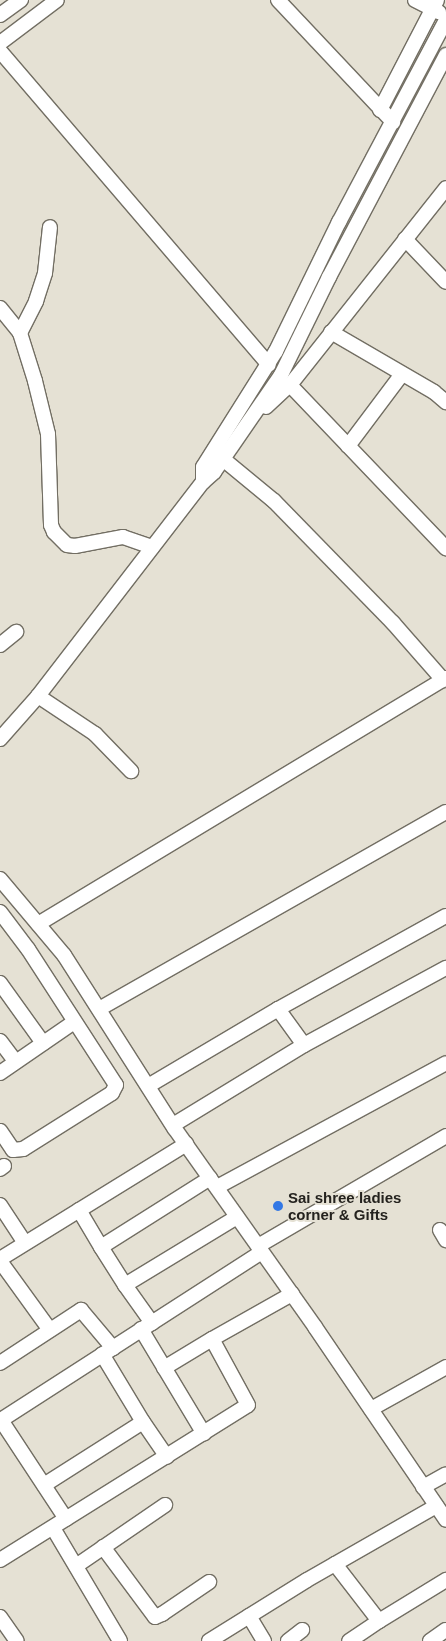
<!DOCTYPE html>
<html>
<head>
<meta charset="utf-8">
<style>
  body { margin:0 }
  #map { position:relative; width:446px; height:1641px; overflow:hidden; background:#e5e1d4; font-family:Arial,sans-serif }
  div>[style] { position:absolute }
  .roads { filter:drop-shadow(1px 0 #726e63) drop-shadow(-1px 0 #726e63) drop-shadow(0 1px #726e63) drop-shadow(0 -1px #726e63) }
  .minor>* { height:14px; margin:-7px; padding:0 7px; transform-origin:7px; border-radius:7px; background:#fff }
  .dots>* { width:14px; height:14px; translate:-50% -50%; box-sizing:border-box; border:2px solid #e5e1d4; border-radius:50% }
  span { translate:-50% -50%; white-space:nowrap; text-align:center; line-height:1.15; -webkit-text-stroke:4px #e5e1d4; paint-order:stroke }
  .poi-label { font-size:15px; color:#24221e; font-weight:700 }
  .left { translate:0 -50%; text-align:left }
</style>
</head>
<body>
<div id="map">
  <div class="roads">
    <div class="minor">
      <div style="left:278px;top:0;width:168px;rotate:46.7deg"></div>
      <div style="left:415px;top:0;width:27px;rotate:27deg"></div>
      <div style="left:0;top:15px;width:26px;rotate:-36deg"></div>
      <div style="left:0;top:43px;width:71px;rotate:-37deg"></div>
      <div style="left:0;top:51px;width:413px;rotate:49.4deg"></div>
      <div style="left:380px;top:110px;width:124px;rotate:-62.6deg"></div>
      <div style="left:405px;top:239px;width:59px;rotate:46.4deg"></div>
      <div style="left:0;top:308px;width:32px;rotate:51deg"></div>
      <div style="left:20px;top:333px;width:50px;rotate:72.6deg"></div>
      <div style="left:35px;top:381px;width:55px;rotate:76.2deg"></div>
      <div style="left:48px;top:434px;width:91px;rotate:88.1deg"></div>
      <div style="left:51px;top:525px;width:8px;rotate:67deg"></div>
      <div style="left:54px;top:532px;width:18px;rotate:45deg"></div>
      <div style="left:67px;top:545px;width:8px;rotate:7deg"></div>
      <div style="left:75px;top:546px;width:49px;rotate:-10.6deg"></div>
      <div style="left:123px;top:537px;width:31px;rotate:19deg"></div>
      <div style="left:331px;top:332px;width:119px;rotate:30.2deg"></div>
      <div style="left:434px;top:392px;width:16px;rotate:40deg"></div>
      <div style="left:20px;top:333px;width:36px;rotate:-63deg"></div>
      <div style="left:36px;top:301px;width:29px;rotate:-72deg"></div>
      <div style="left:45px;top:273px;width:46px;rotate:-83.8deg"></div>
      <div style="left:290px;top:385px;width:226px;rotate:46.3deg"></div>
      <div style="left:266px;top:407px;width:33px;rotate:-43deg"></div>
      <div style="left:290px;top:385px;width:251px;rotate:-51.6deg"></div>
      <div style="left:348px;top:446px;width:90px;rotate:-53.1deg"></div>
      <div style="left:223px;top:459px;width:66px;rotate:39.5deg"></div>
      <div style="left:274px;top:501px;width:170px;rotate:45.7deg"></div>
      <div style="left:393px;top:623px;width:76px;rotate:48.7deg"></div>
      <div style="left:203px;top:482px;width:15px;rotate:-90deg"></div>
      <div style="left:203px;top:467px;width:137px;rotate:-57.8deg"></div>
      <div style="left:276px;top:351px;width:144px;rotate:-64deg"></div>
      <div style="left:339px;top:222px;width:229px;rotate:-62.1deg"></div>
      <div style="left:0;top:645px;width:21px;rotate:-39deg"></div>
      <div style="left:38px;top:696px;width:69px;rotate:33.7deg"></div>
      <div style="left:95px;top:734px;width:52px;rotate:45.8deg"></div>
      <div style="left:0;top:739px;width:57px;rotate:-48.5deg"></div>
      <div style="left:38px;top:696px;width:270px;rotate:-52.4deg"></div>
      <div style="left:203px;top:482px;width:15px;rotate:-42deg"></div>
      <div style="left:214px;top:472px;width:118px;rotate:-55.4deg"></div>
      <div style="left:281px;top:375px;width:109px;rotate:-63.9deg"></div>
      <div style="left:329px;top:277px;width:251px;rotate:-62.2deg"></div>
      <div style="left:0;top:879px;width:99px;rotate:49.9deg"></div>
      <div style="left:64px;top:955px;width:206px;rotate:57.5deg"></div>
      <div style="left:175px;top:1129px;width:242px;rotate:54.7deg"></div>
      <div style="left:315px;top:1327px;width:233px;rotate:55.8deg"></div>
      <div style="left:0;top:912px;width:46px;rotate:52.9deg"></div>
      <div style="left:28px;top:949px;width:162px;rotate:57.1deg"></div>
      <div style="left:116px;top:1085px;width:9px;rotate:117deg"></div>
      <div style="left:112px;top:1093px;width:105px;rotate:147.8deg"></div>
      <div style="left:23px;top:1149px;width:10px;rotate:174deg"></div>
      <div style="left:13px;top:1150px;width:23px;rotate:-124deg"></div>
      <div style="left:38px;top:924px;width:476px;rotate:-31.1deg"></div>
      <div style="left:0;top:983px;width:74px;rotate:54.4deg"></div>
      <div style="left:99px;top:1009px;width:399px;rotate:-29.6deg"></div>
      <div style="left:278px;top:1009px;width:192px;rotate:-29deg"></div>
      <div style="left:0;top:1041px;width:26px;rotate:53deg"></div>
      <div style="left:304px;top:1045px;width:162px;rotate:-28.5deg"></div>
      <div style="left:0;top:1073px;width:90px;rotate:-34.6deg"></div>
      <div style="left:148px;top:1086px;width:151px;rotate:-30.6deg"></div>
      <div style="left:278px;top:1009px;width:44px;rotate:54.2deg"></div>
      <div style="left:304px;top:1045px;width:153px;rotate:148.6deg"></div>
      <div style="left:0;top:1169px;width:5px;rotate:-37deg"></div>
      <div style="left:217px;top:1187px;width:260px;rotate:-28.4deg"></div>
      <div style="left:0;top:1205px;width:45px;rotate:56.7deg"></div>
      <div style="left:79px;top:1210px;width:43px;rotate:59.3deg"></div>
      <div style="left:440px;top:1230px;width:12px;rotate:59deg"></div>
      <div style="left:258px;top:1246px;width:218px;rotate:-30.3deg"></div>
      <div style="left:0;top:1259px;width:219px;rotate:-31.7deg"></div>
      <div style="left:0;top:1261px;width:85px;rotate:54.1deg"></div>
      <div style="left:125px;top:1285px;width:45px;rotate:-122.3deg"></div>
      <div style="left:101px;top:1247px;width:129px;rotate:-32.3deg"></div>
      <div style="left:152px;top:1323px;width:47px;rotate:-125.4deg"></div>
      <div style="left:125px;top:1285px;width:131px;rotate:-31.3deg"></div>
      <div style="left:141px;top:1329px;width:122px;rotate:59deg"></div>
      <div style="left:0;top:1363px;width:97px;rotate:-33.2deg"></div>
      <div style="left:81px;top:1310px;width:50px;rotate:49.9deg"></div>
      <div style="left:164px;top:1368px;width:56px;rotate:-31.1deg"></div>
      <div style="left:371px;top:1409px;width:86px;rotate:-29.2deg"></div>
      <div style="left:143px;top:1422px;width:42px;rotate:55.6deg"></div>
      <div style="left:44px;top:1485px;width:117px;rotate:-32.5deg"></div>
      <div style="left:143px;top:1422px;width:79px;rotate:-121.1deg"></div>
      <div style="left:423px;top:1487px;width:26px;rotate:-29deg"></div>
      <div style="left:66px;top:1519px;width:118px;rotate:-123.3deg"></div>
      <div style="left:1px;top:1420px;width:310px;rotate:-32.8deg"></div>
      <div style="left:53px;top:1528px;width:131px;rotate:59.3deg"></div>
      <div style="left:103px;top:1547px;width:87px;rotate:53.4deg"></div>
      <div style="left:155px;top:1617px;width:8px;rotate:-23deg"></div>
      <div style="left:162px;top:1614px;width:57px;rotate:-34.2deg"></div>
      <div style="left:0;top:1560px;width:292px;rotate:-32deg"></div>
      <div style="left:248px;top:1405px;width:75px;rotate:-118.6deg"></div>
      <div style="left:212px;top:1339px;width:92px;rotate:-29.4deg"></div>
      <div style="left:335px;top:1564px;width:72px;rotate:52.3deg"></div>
      <div style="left:379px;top:1621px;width:36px;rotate:146deg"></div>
      <div style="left:76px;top:1566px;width:108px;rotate:-34.4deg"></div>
      <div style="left:249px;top:1616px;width:29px;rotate:59deg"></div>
      <div style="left:0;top:1617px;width:29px;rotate:55deg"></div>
      <div style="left:379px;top:1621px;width:79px;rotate:-31.5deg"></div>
      <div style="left:209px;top:1641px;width:115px;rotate:-31.9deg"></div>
      <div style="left:307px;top:1580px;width:149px;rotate:-29.8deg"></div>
      <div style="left:288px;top:1641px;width:18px;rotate:-38deg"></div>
      <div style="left:430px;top:1641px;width:19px;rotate:-35deg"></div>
    </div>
  </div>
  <div class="dots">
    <div style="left:278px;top:1206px;background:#3378e5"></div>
  </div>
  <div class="poi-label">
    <span class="left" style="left:288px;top:1206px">Sai shree ladies<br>corner &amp; Gifts</span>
  </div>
</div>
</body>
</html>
